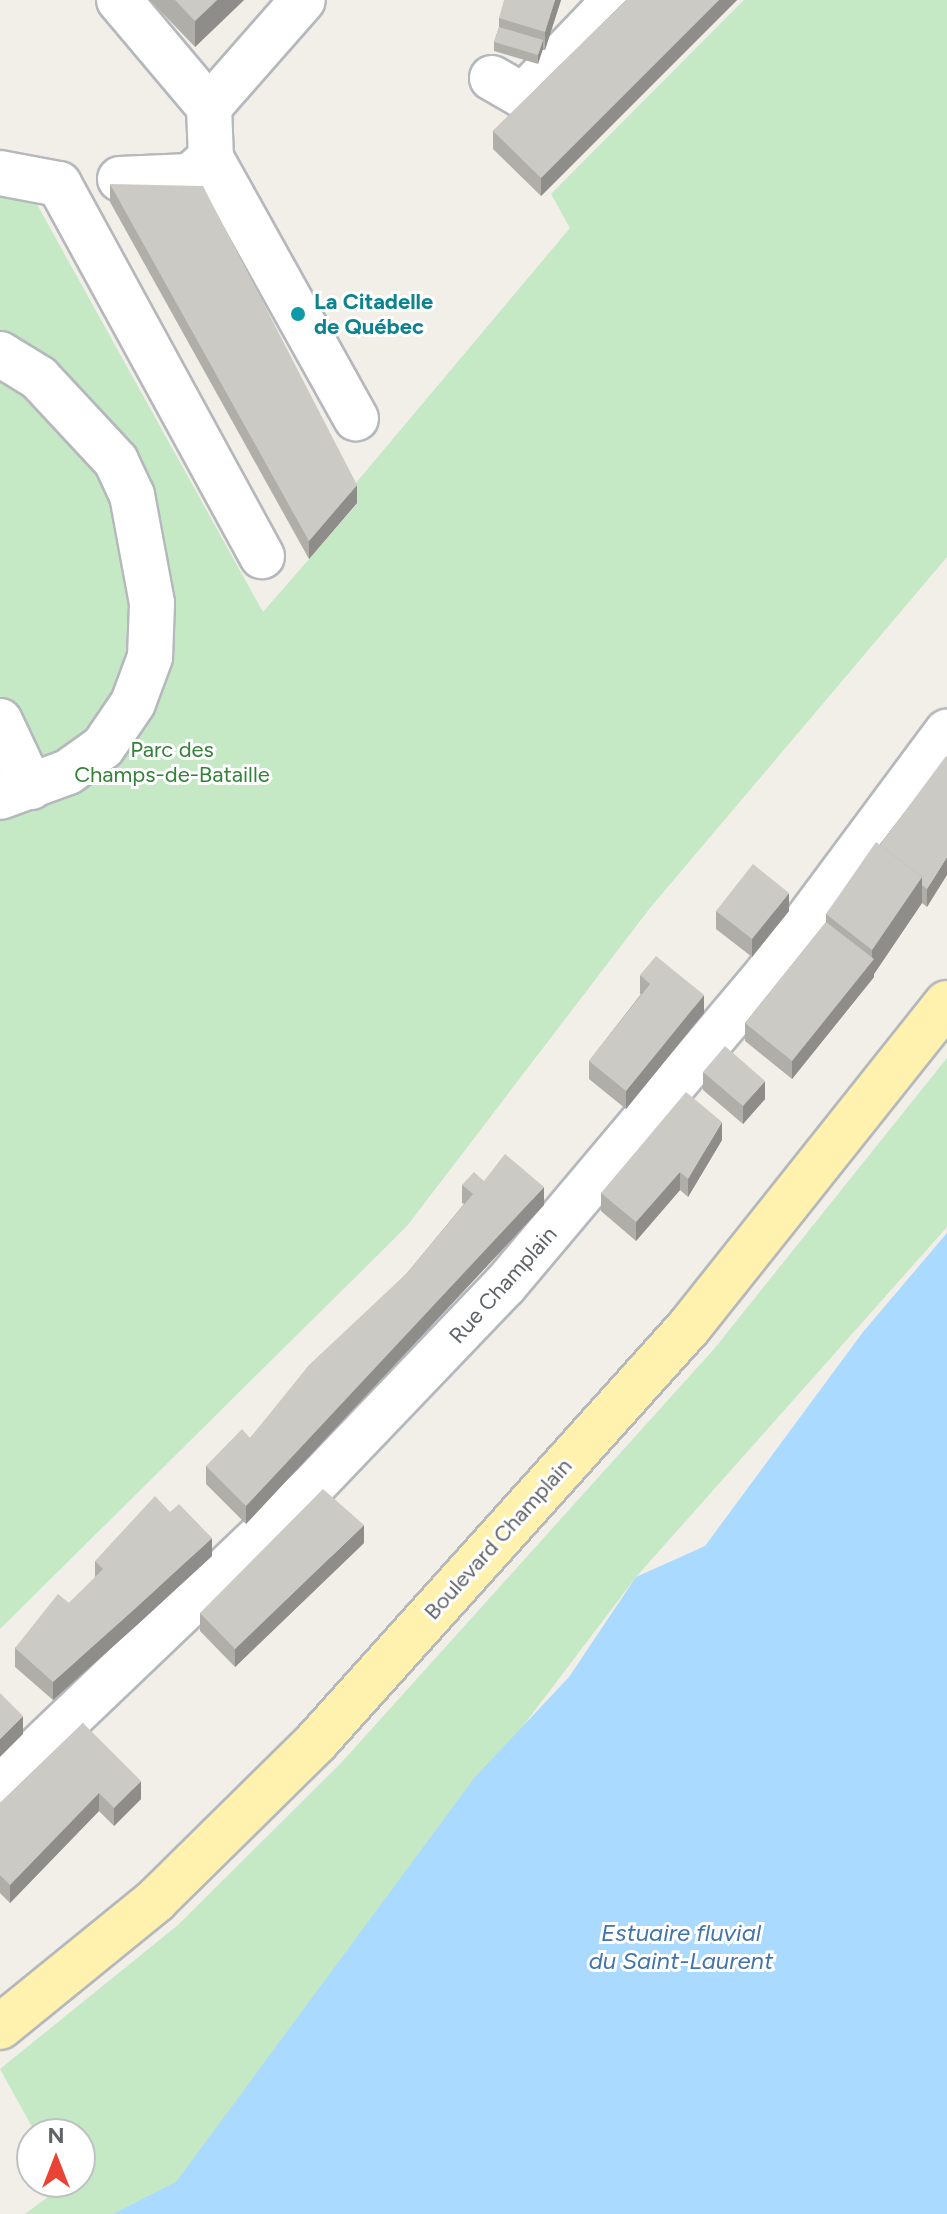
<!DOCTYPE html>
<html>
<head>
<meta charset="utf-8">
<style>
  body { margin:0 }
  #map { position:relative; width:947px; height:2214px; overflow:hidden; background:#f1efe8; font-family:Figtree,sans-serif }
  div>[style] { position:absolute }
  .green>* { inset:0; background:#c5e8c5 }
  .water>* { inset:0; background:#aadaff }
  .roads { filter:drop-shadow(2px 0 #b5b8bc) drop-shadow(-2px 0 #b5b8bc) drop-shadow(0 2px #b5b8bc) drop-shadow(0 -2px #b5b8bc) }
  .minor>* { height:44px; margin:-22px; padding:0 22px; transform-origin:22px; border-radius:22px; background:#fff }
  .major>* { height:44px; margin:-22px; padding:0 22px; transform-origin:22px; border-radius:22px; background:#fff2af }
  .wall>* { inset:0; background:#afaea9 }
  .shaded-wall>* { inset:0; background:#8f8d8a }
  .building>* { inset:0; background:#cccac5 }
  .dots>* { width:22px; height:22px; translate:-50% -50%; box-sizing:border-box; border:4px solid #fff; border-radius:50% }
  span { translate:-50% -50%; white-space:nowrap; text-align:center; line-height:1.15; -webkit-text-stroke:6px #fff; paint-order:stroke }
  .culture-label { font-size:22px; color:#0d838f; font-weight:700 }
  .left { translate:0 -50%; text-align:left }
  .park-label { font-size:22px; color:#348238 }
  .street-label { font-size:22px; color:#5f6368 }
  .water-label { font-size:24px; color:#4174aa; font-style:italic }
  .north { position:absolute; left:16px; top:2118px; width:80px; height:80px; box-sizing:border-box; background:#fff; border:2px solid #bfc1c3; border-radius:50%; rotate:0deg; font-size:22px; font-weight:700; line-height:32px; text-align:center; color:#5f6368 }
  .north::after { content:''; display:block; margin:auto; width:28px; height:36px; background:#ea4335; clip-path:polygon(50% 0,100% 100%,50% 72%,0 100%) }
</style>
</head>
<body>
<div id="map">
  <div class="green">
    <div style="clip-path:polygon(744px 0,947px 0,947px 557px,650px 908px,407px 1226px,0 1629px,0 197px,34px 199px,263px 612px,357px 504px,350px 490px,570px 228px,551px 194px)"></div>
    <div style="clip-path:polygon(947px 1058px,947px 1227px,636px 1577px,176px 2183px,113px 2214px,25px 2214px,68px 2182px,80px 2182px,80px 2134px,36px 2134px,0 2069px,178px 1925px,341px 1763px,714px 1349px)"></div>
  </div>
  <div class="water">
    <div style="clip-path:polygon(947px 1233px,947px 2214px,113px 2214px,176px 2182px,475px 1777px,569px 1677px,636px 1577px,705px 1546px,863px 1332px)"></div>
  </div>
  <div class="roads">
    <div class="minor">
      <div style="left:119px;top:0;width:140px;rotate:49.9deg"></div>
      <div style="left:209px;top:107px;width:51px;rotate:87.8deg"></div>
      <div style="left:211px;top:158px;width:298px;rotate:60.9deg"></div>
      <div style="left:492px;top:78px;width:36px;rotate:30deg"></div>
      <div style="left:523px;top:96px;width:133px;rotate:-46.2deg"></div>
      <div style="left:209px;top:107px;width:142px;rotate:-48.7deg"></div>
      <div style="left:0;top:173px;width:60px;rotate:10.6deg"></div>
      <div style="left:59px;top:184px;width:424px;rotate:61.4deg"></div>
      <div style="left:120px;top:179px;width:70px;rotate:-2.5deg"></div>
      <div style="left:190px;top:176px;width:28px;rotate:-41deg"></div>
      <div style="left:0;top:354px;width:46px;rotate:31.6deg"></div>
      <div style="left:39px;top:378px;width:113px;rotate:47.1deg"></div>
      <div style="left:116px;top:461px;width:38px;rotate:65deg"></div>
      <div style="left:132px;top:495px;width:110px;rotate:79.5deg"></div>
      <div style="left:152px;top:603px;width:54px;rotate:92.1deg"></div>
      <div style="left:150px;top:657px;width:49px;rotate:110.3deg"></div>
      <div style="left:133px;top:703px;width:53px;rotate:124.3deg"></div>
      <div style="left:103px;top:747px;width:43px;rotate:144.5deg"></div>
      <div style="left:68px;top:772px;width:72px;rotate:159.8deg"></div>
      <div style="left:0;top:721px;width:73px;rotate:64.8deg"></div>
      <div style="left:0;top:1785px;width:426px;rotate:-43.7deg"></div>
      <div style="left:308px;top:1491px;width:285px;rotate:-46.3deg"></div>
      <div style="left:505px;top:1285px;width:407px;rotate:-49.9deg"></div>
      <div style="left:767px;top:974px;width:302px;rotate:-53.4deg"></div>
    </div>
    <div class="major">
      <div style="left:0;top:2027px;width:201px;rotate:-39.1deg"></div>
      <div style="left:156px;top:1900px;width:226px;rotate:-44.6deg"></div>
      <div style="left:317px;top:1741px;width:557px;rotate:-48.06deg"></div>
      <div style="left:689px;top:1327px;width:414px;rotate:-51.5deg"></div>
    </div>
  </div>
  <div class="wall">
    <div style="clip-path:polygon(150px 0,244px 0,195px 47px)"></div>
    <div style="clip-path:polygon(561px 0,545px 50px,542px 50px,538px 64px,494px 51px,494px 42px,499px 27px,499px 18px)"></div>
    <div style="clip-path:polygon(626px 0,737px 0,541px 196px,493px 149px,493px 131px)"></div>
    <div style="clip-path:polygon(110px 184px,357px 503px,309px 559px,110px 202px)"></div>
    <div style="clip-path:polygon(947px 757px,927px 907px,922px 903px,874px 974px,874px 977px,792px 1079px,745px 1041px,745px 1023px,826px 922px,826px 914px)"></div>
    <div style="clip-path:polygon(716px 911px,789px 911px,752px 957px,716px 929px)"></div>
    <div style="clip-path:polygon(640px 975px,704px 1013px,626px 1109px,589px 1079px,589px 1061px,641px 994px,640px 994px)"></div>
    <div style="clip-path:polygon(703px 1072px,765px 1099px,743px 1124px,703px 1090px)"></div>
    <div style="clip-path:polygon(722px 1140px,688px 1197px,680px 1190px,636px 1241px,601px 1211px,601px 1193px)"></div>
    <div style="clip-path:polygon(484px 1181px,544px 1205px,246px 1524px,206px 1484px,206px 1466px,250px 1438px,407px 1273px,464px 1204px,462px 1203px,462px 1185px)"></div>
    <div style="clip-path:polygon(364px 1543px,235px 1667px,200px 1631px,200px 1613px)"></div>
    <div style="clip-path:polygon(212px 1556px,137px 1625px,53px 1700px,15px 1667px,15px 1648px,69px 1603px,95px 1578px,95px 1561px)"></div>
    <div style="clip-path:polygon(83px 1723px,141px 1799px,114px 1826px,99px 1811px,10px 1903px,0 1893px,0 1803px)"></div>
  </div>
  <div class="shaded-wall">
    <div style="clip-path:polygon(217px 0,244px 0,195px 47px,195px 21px)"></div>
    <div style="clip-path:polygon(555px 0,561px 0,545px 50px,545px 32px)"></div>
    <div style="clip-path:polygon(719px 0,737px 0,541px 196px,541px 178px)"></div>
    <div style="clip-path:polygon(543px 40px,543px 49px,538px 64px,538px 55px)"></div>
    <div style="clip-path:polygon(357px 485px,357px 503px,309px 559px,309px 541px)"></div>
    <div style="clip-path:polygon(947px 857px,947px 875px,927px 907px,927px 889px)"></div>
    <div style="clip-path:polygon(922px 877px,922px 903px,874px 974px,874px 977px,792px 1079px,792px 1061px,872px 961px,872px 950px)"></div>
    <div style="clip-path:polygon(789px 893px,789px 911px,752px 957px,752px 939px)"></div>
    <div style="clip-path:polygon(704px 995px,704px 1013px,626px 1109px,626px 1091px)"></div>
    <div style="clip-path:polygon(765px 1081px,765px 1099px,743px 1124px,743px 1106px)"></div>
    <div style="clip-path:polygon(722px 1122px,722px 1140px,688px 1197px,688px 1179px)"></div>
    <div style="clip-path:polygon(680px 1172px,680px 1190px,636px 1241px,636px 1222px)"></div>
    <div style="clip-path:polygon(544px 1187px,544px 1205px,246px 1524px,246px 1506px)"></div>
    <div style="clip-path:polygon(364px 1525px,364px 1543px,235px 1667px,235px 1649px)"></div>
    <div style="clip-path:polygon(212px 1538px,212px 1556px,137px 1625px,53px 1700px,53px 1682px)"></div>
    <div style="clip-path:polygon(23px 1716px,23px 1734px,0 1757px,0 1739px)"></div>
    <div style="clip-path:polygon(141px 1781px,141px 1799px,114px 1826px,114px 1808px)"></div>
    <div style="clip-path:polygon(99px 1793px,99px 1811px,10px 1903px,10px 1885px)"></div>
  </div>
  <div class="building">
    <div style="clip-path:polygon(175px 0,217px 0,195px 21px)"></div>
    <div style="clip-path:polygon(504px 0,555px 0,545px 32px,499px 18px)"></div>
    <div style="clip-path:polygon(626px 0,719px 0,541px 178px,493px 131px)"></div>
    <div style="clip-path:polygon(499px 27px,543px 40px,538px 55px,494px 42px)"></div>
    <div style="clip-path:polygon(110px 184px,203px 186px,357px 485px,309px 541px)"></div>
    <div style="clip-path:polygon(946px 756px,947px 757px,947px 857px,927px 889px,922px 885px,922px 877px,880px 845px)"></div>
    <div style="clip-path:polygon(876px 842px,922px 877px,872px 950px,826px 914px)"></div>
    <div style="clip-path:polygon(753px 864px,789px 893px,752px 939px,716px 911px)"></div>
    <div style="clip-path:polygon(826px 922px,874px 959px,792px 1061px,745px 1023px)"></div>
    <div style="clip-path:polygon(656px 956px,704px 995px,626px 1091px,589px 1061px,650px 984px,640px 975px)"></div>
    <div style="clip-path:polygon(725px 1046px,765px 1081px,743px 1106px,703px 1072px)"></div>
    <div style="clip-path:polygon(686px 1092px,722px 1122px,688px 1179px,680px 1172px,636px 1222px,601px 1193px)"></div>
    <div style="clip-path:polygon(505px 1154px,544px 1187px,246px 1506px,206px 1466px,242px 1429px,250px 1438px,309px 1365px,407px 1273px,473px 1194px,462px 1185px,474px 1172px,484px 1181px)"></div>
    <div style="clip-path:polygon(323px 1489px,364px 1525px,235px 1649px,200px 1613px)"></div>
    <div style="clip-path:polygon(155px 1496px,170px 1512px,179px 1504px,212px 1538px,137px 1607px,53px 1682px,15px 1648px,58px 1594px,69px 1603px,103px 1569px,95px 1561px)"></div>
    <div style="clip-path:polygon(0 1693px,23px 1716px,0 1739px)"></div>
    <div style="clip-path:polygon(83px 1723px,141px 1781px,114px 1808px,99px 1793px,10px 1885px,0 1875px,0 1803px)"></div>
  </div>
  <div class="dots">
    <div style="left:298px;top:314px;background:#0f9aa8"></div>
  </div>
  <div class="culture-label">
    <span class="left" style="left:314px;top:314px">La Citadelle<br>de Québec</span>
  </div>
  <div class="park-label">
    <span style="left:172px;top:762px">Parc des<br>Champs-de-Bataille</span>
  </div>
  <div class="street-label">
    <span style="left:503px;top:1285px;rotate:-48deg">Rue Champlain</span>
    <span style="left:498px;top:1539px;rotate:-48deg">Boulevard Champlain</span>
  </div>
  <div class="water-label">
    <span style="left:681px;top:1947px">Estuaire fluvial<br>du Saint-Laurent</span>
  </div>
  <div class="north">N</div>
</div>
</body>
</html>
